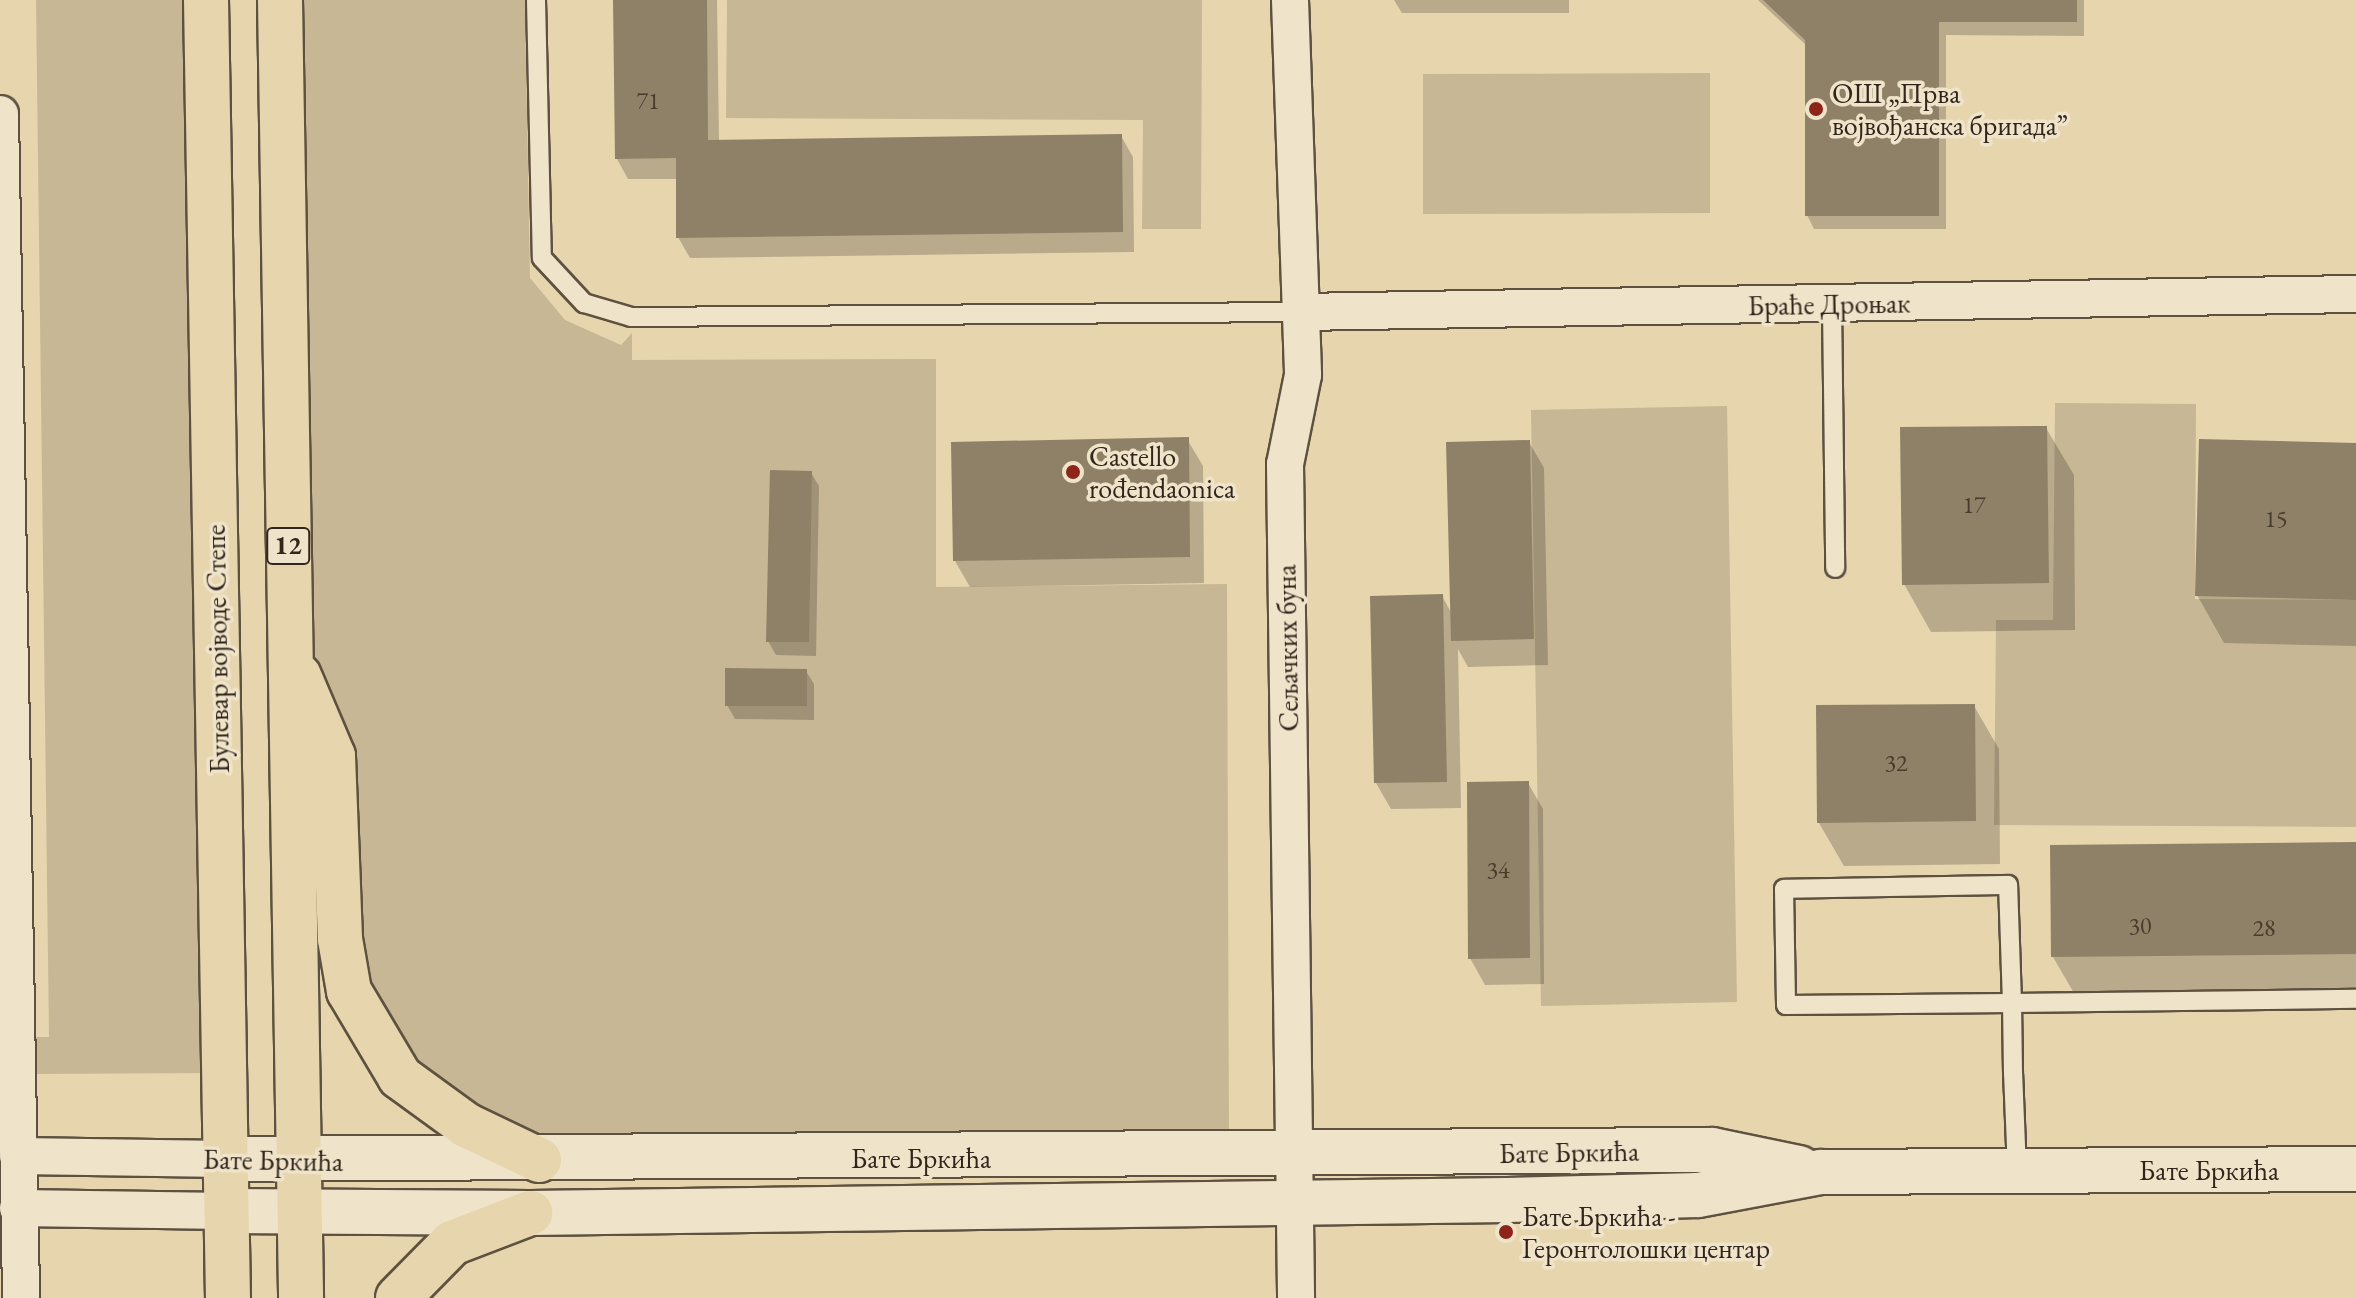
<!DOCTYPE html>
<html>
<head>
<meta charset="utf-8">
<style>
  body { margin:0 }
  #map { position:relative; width:2356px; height:1298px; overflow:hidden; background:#e6d5ad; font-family:"EB Garamond",serif }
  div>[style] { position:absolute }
  .green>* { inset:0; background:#c7b794 }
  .shadow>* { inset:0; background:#0003 }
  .building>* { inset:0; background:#8f8167 }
  .roads { filter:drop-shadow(2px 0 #5e5140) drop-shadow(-2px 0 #5e5140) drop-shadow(0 2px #5e5140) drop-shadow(0 -2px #5e5140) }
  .lane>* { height:18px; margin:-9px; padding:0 9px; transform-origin:9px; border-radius:9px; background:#efe4ca }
  .street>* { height:36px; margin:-18px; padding:0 18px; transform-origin:18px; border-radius:18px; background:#efe4ca }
  .secondary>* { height:44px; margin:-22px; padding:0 22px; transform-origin:22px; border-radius:22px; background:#efe4ca }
  .primary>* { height:44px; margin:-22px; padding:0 22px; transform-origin:22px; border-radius:22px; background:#e6d5ad }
  .dots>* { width:22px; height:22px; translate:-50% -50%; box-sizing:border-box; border:4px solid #efe4ca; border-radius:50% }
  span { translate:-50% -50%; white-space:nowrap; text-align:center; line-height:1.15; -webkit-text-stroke:7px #efe4ca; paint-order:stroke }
  .number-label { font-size:24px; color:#483c2f }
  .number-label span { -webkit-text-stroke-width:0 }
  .shield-label span { padding:2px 6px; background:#efe4ca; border:2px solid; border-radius:6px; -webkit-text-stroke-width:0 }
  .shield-label { font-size:26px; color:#31251c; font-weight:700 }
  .poi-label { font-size:28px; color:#31251c }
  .left { translate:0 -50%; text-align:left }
  .street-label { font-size:28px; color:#31251c }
</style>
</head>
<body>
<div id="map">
  <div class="green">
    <div style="clip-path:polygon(36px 0,195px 0,214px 1073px,29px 1074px,28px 1037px,49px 1037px)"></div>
    <div style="clip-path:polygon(295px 0,525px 0,530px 278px,565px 320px,621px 345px,632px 333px,632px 360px,936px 359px,936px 587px,1227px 584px,1229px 1145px,541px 1148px,424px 1073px,385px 1024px,363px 965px,304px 646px)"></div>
    <div style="clip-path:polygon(727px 0,1202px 0,1201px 229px,1142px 229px,1143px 120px,726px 118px)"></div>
    <div style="clip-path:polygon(1710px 73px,1710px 213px,1423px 214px,1423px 74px)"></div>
    <div style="clip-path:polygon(2055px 403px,2196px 404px,2195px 599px,2356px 600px,2356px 827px,1994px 825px,1996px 620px,2053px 620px)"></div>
    <div style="clip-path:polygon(1727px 406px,1737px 1002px,1541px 1006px,1531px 410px)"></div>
  </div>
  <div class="shadow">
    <div style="clip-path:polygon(615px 0,717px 0,719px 141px,1121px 136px,1133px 157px,1134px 252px,690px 258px,678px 237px,678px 179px,628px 179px,617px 159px)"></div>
    <div style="clip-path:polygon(1394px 0,1569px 0,1569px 13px,1402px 13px)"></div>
    <div style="clip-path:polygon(1758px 0,2084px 0,2084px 36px,1946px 35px,1946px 229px,1814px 229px,1807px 215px,1807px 46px)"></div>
    <div style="clip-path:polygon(2046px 428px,2074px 475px,2075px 630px,1931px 632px,1904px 584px)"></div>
    <div style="clip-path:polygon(1187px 439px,1203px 466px,1204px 583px,970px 587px,955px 561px)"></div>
    <div style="clip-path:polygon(1529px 442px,1544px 468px,1548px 665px,1468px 667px,1458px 649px,1461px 808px,1391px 809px,1376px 783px,1442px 596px,1452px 614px)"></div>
    <div style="clip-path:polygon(2356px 445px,2356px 646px,2224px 643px,2197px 595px)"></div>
    <div style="clip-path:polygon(811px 473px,819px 486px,816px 656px,776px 655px,768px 641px)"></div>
    <div style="clip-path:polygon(806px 671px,814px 684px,814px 720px,735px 719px,727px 705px)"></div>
    <div style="clip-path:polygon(1974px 706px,1999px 749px,2000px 864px,1844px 866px,1819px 823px)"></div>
    <div style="clip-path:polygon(1528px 783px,1543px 809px,1544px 984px,1485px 985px,1470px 958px)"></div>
    <div style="clip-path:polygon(2356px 844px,2356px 997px,2078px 1000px,2053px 957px)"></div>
  </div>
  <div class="building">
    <div style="clip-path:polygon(613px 0,707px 0,708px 140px,1122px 134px,1123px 232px,676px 238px,676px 158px,615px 159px)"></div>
    <div style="clip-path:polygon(1763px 0,2077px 0,2077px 22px,1939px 22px,1939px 216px,1805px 216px,1805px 40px)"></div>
    <div style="clip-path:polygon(2047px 426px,2049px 583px,1902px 585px,1900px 427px)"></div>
    <div style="clip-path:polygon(1189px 437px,1190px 557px,953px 561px,951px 442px)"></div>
    <div style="clip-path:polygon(2199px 439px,2356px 443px,2356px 600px,2195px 596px)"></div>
    <div style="clip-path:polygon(1530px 440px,1534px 639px,1451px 641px,1446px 442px)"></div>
    <div style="clip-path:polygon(770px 470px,812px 471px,809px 642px,766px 642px)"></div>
    <div style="clip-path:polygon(1443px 594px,1447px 782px,1374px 783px,1370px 596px)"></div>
    <div style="clip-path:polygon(725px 668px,807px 669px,807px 706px,725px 706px)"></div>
    <div style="clip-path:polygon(1975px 704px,1976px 821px,1817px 823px,1816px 705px)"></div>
    <div style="clip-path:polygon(1529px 781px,1530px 958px,1468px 959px,1467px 782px)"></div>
    <div style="clip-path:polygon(2356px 842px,2356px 954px,2051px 957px,2050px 845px)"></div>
  </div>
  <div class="roads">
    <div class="lane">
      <div style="left:536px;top:0;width:258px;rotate:88.7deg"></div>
      <div style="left:542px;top:258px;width:62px;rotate:47deg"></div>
      <div style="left:584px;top:303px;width:49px;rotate:16.6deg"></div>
      <div style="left:631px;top:317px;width:670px;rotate:-0.43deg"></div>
      <div style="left:1832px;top:304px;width:264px;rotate:89.3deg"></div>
      <div style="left:2017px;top:1171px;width:98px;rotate:-92.3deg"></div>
      <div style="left:2013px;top:1073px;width:70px;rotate:-90.8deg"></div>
      <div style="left:2012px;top:1003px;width:118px;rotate:-91.9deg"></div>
      <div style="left:2008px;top:885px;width:224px;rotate:179deg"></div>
      <div style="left:1784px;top:889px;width:116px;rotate:89deg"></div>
      <div style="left:1786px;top:1005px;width:226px;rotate:-0.5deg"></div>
      <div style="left:2012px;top:1003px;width:344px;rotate:-0.7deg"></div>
    </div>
    <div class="street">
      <div style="left:1290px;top:0;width:375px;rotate:88deg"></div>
      <div style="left:1303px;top:375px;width:91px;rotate:101.4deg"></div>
      <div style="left:1285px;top:464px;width:834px;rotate:89.24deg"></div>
      <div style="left:0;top:114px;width:1184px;rotate:88.98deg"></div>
      <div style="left:1301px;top:312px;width:1055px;rotate:-0.98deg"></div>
      <div style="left:18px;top:1156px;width:208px;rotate:0.8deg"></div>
      <div style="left:18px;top:1208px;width:209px;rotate:0.8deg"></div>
    </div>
    <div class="secondary">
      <div style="left:226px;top:1159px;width:1486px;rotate:-0.35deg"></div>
      <div style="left:1712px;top:1150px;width:89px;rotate:11.7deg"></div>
      <div style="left:227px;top:1211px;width:303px;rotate:0.4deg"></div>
      <div style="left:530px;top:1213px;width:977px;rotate:-0.76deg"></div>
      <div style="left:1507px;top:1200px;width:191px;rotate:-1.5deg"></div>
      <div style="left:1698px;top:1195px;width:125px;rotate:-10.6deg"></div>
      <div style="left:1821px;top:1172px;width:535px;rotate:-0.32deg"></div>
    </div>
    <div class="primary">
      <div style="left:206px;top:0;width:1298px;rotate:89.03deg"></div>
      <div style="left:280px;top:0;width:1298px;rotate:89.07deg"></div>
      <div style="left:299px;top:676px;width:87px;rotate:67deg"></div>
      <div style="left:333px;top:756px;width:183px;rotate:87.8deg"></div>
      <div style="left:340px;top:939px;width:53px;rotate:80.2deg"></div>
      <div style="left:349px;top:991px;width:100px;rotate:59.3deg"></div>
      <div style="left:400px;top:1077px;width:82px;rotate:36deg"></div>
      <div style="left:466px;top:1125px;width:81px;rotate:25.6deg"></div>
      <div style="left:398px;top:1298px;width:77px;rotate:-45.5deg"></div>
      <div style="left:452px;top:1243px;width:84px;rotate:-21deg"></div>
    </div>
  </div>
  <div class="dots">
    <div style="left:1816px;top:109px;background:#8f2418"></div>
    <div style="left:1073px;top:472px;background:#8f2418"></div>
    <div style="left:1506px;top:1232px;background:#8f2418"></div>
  </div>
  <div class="number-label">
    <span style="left:648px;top:101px">71</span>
    <span style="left:1974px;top:505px">17</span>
    <span style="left:2276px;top:519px">15</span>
    <span style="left:1896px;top:763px">32</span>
    <span style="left:1498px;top:870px">34</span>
    <span style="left:2140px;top:926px">30</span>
    <span style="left:2264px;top:928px">28</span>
  </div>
  <div class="shield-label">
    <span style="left:288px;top:546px">12</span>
  </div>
  <div class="poi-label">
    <span class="left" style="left:1832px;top:109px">ОШ „Прва<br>војвођанска бригада”</span>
    <span class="left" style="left:1089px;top:472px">Castello<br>rođendaonica</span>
    <span class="left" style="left:1522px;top:1232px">Бате Бркића -<br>Геронтолошки центар</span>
  </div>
  <div class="street-label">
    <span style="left:1829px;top:304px;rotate:-1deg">Браће Дроњак</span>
    <span style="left:1287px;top:648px;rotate:-91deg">Сељачких буна</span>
    <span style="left:217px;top:649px;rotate:-91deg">Булевар војводе Степе</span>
    <span style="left:1569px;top:1152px;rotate:-1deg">Бате Бркића</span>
    <span style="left:921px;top:1158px">Бате Бркића</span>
    <span style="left:273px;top:1160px;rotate:1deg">Бате Бркића</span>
    <span style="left:2209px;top:1170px">Бате Бркића</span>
  </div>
</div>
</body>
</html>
